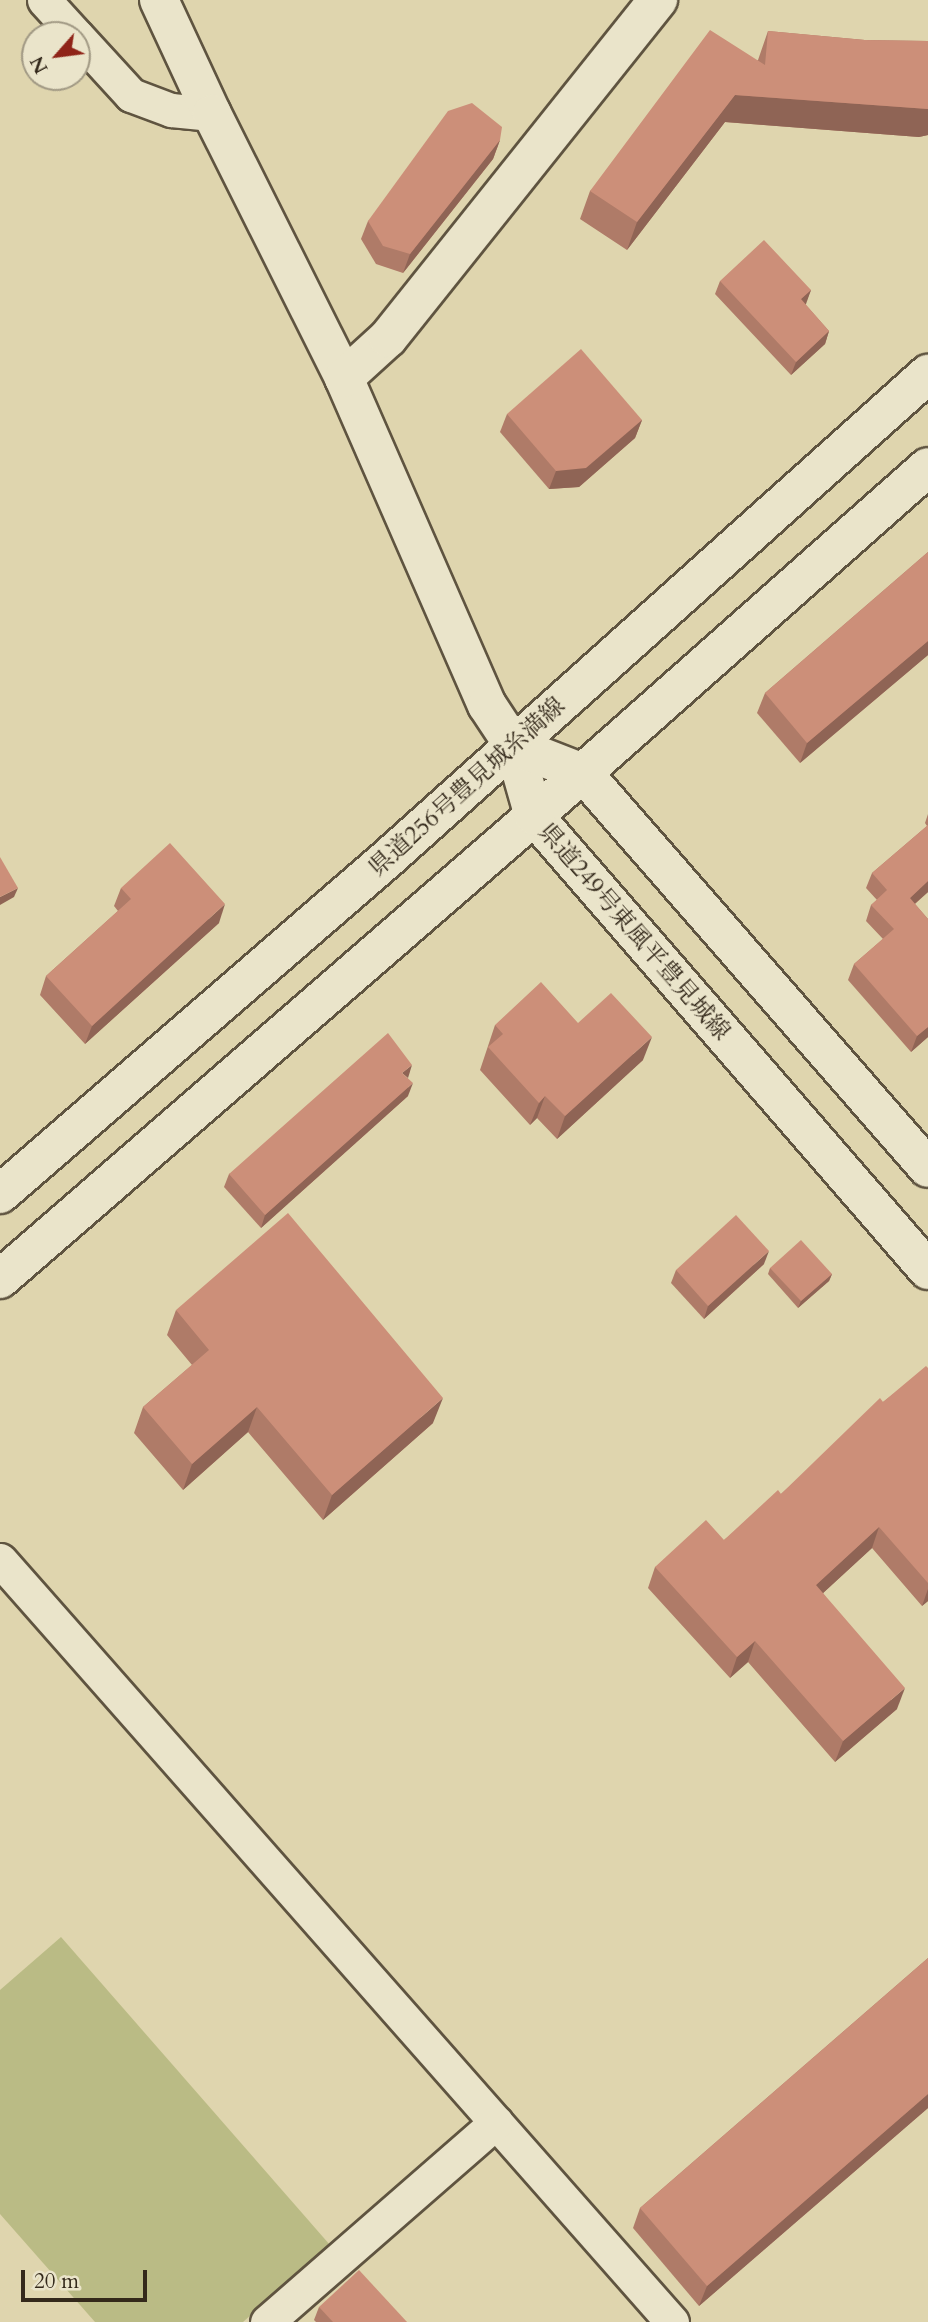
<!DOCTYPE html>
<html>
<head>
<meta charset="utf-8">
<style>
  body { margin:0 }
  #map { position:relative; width:928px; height:2322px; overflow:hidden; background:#dfd5ae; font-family:Cardo,"Noto Serif JP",serif }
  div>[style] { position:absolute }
  .green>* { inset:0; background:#babb85 }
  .roads { filter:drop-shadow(2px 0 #5f5440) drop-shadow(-2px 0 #5f5440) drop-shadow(0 2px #5f5440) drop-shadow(0 -2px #5f5440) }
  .minor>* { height:33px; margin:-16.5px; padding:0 16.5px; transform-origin:16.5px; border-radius:16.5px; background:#eae4ca }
  .tertiary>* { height:38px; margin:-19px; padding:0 19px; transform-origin:19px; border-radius:19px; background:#eae4ca }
  .secondary>* { height:38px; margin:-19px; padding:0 19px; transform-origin:19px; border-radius:19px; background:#eae4ca }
  .wall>* { inset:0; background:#af7b68 }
  .shaded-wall>* { inset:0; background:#8f6455 }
  .building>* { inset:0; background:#cc8f79 }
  span { translate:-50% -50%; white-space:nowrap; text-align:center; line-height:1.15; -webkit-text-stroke:6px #eae4ca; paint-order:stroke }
  .street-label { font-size:24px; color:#34291b }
  .north { position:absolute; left:21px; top:21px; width:70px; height:70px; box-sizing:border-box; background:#eae4ca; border:2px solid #a19984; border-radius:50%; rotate:242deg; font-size:19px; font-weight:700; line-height:28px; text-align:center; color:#34291b }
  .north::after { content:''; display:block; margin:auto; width:24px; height:32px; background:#8f2418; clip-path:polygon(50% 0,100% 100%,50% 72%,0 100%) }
  .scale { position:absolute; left:21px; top:2270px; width:126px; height:32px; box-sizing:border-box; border:4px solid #34291b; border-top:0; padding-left:9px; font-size:21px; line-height:24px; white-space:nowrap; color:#34291b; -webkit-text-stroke:5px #eae4ca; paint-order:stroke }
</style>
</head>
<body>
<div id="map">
  <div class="green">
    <div style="clip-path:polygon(61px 1937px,330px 2245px,243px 2322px,95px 2322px,0 2214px,0 1990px)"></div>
  </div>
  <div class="roads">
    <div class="minor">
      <div style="left:44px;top:0;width:47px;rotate:47.6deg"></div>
      <div style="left:77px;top:36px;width:80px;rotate:47.5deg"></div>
      <div style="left:131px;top:95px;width:43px;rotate:20.6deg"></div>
      <div style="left:171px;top:110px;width:41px;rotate:5.6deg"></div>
      <div style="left:0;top:1560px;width:1016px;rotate:48.59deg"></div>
      <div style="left:267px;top:2322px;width:304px;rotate:-41.1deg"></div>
    </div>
    <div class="tertiary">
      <div style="left:159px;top:0;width:126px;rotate:65.1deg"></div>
      <div style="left:212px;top:114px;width:295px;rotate:63.4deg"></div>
      <div style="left:344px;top:378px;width:357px;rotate:66.4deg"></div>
      <div style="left:487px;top:705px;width:49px;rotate:56.6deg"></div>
      <div style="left:344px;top:378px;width:59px;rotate:-42.3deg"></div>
      <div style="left:388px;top:338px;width:433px;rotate:-51.4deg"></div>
    </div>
    <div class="secondary">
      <div style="left:514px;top:746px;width:73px;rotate:74.1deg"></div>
      <div style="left:534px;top:816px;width:601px;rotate:49.05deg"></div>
      <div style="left:514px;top:746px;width:74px;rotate:21.4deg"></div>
      <div style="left:583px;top:773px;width:524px;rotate:48.87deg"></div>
      <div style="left:0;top:1194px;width:512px;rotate:-40.88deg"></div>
      <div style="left:387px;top:859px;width:727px;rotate:-41.88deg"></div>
      <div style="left:0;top:1279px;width:707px;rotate:-40.93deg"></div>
      <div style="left:534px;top:816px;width:526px;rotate:-41.53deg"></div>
    </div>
  </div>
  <div class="wall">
    <div style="clip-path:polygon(768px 31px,865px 40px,928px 41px,928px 135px,919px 137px,725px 122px,627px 250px,580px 219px,590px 191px,758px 60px)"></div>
    <div style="clip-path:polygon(500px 140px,493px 159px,403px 273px,376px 264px,361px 239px,368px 221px)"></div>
    <div style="clip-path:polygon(720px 281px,811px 290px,805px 304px,829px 331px,825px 344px,791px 375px,715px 294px)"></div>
    <div style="clip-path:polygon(507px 414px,642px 420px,635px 438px,579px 487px,549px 489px,500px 432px)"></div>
    <div style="clip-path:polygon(928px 552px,928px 655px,800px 763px,757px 713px,765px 693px)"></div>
    <div style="clip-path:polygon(928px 814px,928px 892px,915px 904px,928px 919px,928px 1037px,911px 1052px,848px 980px,854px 964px,883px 939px,866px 921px,871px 905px,877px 900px,866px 888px,872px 873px,927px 826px,925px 823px)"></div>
    <div style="clip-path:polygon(121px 888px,219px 923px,85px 1044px,40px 995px,46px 976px,118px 911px,114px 906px)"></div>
    <div style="clip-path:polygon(578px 1023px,643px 1060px,557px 1139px,537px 1118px,530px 1125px,480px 1070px,495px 1025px)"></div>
    <div style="clip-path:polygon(408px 1078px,408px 1096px,261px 1228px,224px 1187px,229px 1174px)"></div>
    <div style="clip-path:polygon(764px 1264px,704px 1319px,671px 1283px,676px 1270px)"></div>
    <div style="clip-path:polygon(770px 1268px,832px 1274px,829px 1281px,798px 1308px,768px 1274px)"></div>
    <div style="clip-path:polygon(176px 1310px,433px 1423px,323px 1520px,248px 1432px,183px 1490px,134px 1433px,143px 1407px,192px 1365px,167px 1335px)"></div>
    <div style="clip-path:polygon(928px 1368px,928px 1601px,922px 1606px,872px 1548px,823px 1593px,897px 1709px,835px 1762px,748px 1662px,730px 1678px,648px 1588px,655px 1567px,724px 1540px,781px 1494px,883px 1402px)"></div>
    <div style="clip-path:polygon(928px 1958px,928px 2108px,699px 2306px,633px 2228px,640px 2208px)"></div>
    <div style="clip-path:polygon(319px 2307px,407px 2322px,316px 2322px,314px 2320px)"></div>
  </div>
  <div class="shaded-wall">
    <div style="clip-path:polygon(735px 95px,928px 109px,928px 135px,919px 137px,725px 122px,627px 250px,637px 222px)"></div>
    <div style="clip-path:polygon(500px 140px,493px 159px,403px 273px,410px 254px)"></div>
    <div style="clip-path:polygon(811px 290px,806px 304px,796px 313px,801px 299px)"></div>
    <div style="clip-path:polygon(829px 331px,825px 344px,791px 375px,796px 362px)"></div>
    <div style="clip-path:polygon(642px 420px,635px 438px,579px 487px,549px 489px,556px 471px)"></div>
    <div style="clip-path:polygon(928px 641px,928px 655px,800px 763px,807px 743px)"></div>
    <div style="clip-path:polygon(928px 881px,928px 892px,904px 913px,910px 898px)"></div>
    <div style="clip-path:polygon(18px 888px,14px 897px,0 905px,0 897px)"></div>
    <div style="clip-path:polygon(225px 904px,219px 923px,85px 1044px,92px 1026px)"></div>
    <div style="clip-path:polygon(928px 1027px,928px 1037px,911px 1052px,917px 1036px)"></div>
    <div style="clip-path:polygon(652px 1037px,643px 1060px,557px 1139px,565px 1116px)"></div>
    <div style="clip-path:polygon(412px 1065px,408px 1078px,402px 1073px)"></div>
    <div style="clip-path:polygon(413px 1083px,408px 1096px,261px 1228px,265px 1215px)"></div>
    <div style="clip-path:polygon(545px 1096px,537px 1118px,530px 1125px,539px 1103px)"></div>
    <div style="clip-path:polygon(769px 1251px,764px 1264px,704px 1319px,708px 1306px)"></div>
    <div style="clip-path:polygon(832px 1274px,829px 1281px,798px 1308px,801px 1301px)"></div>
    <div style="clip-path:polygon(443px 1398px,433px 1423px,323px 1520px,332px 1495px)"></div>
    <div style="clip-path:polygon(257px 1407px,248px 1432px,183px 1490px,192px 1464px)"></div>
    <div style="clip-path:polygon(879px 1527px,872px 1548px,809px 1606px,816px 1585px)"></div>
    <div style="clip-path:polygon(928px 1589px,928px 1601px,922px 1606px)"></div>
    <div style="clip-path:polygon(755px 1641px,748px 1662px,730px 1678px,737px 1657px)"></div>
    <div style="clip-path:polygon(905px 1688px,897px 1709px,835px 1762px,843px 1741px)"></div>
    <div style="clip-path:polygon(928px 2094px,928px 2108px,699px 2306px,707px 2286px)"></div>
  </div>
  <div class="building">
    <div style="clip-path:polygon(710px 30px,765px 65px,768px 31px,865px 40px,928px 41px,928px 109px,735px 95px,637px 222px,590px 191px)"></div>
    <div style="clip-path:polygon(472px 103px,502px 127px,500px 140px,410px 254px,383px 246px,368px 221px,448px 111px)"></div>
    <div style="clip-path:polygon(764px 240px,811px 290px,801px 299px,829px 331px,796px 362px,720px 281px)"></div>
    <div style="clip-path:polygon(581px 349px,642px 420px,586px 468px,556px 471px,507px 414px)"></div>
    <div style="clip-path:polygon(928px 552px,928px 641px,807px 743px,765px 693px)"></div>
    <div style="clip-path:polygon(928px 825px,928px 881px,910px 898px,928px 919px,928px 1027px,917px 1036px,854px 964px,894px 929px,871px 905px,887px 890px,872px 873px)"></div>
    <div style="clip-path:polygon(170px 843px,225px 904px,92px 1026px,46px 976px,131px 899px,121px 888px)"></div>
    <div style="clip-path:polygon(0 857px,18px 888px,0 897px)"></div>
    <div style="clip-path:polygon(541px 982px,578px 1023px,611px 993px,652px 1037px,565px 1116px,545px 1096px,539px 1103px,488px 1047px,503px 1034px,495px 1025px)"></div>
    <div style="clip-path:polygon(388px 1033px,412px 1065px,402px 1073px,413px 1083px,265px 1215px,229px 1174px)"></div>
    <div style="clip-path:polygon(288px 1213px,443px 1398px,332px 1495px,257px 1407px,192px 1464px,143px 1407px,209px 1350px,176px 1310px)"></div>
    <div style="clip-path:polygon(736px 1215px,769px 1251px,708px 1306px,676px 1270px)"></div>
    <div style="clip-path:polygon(801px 1240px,832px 1274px,801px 1301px,770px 1268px)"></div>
    <div style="clip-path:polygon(926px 1366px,928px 1368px,928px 1583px,879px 1527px,816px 1585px,905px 1688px,843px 1741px,755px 1641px,737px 1657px,655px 1567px,706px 1520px,724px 1540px,778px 1490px,781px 1494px,880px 1398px,883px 1402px)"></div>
    <div style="clip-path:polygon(928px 1958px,928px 2094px,707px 2286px,640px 2208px)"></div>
    <div style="clip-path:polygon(359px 2270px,407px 2322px,333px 2322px,319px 2307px)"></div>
  </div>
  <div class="street-label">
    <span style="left:467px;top:787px;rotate:-42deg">県道256号豊見城糸満線</span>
    <span style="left:634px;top:932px;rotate:49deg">県道249号東風平豊見城線</span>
  </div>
  <div class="north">N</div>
  <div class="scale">20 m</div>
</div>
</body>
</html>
